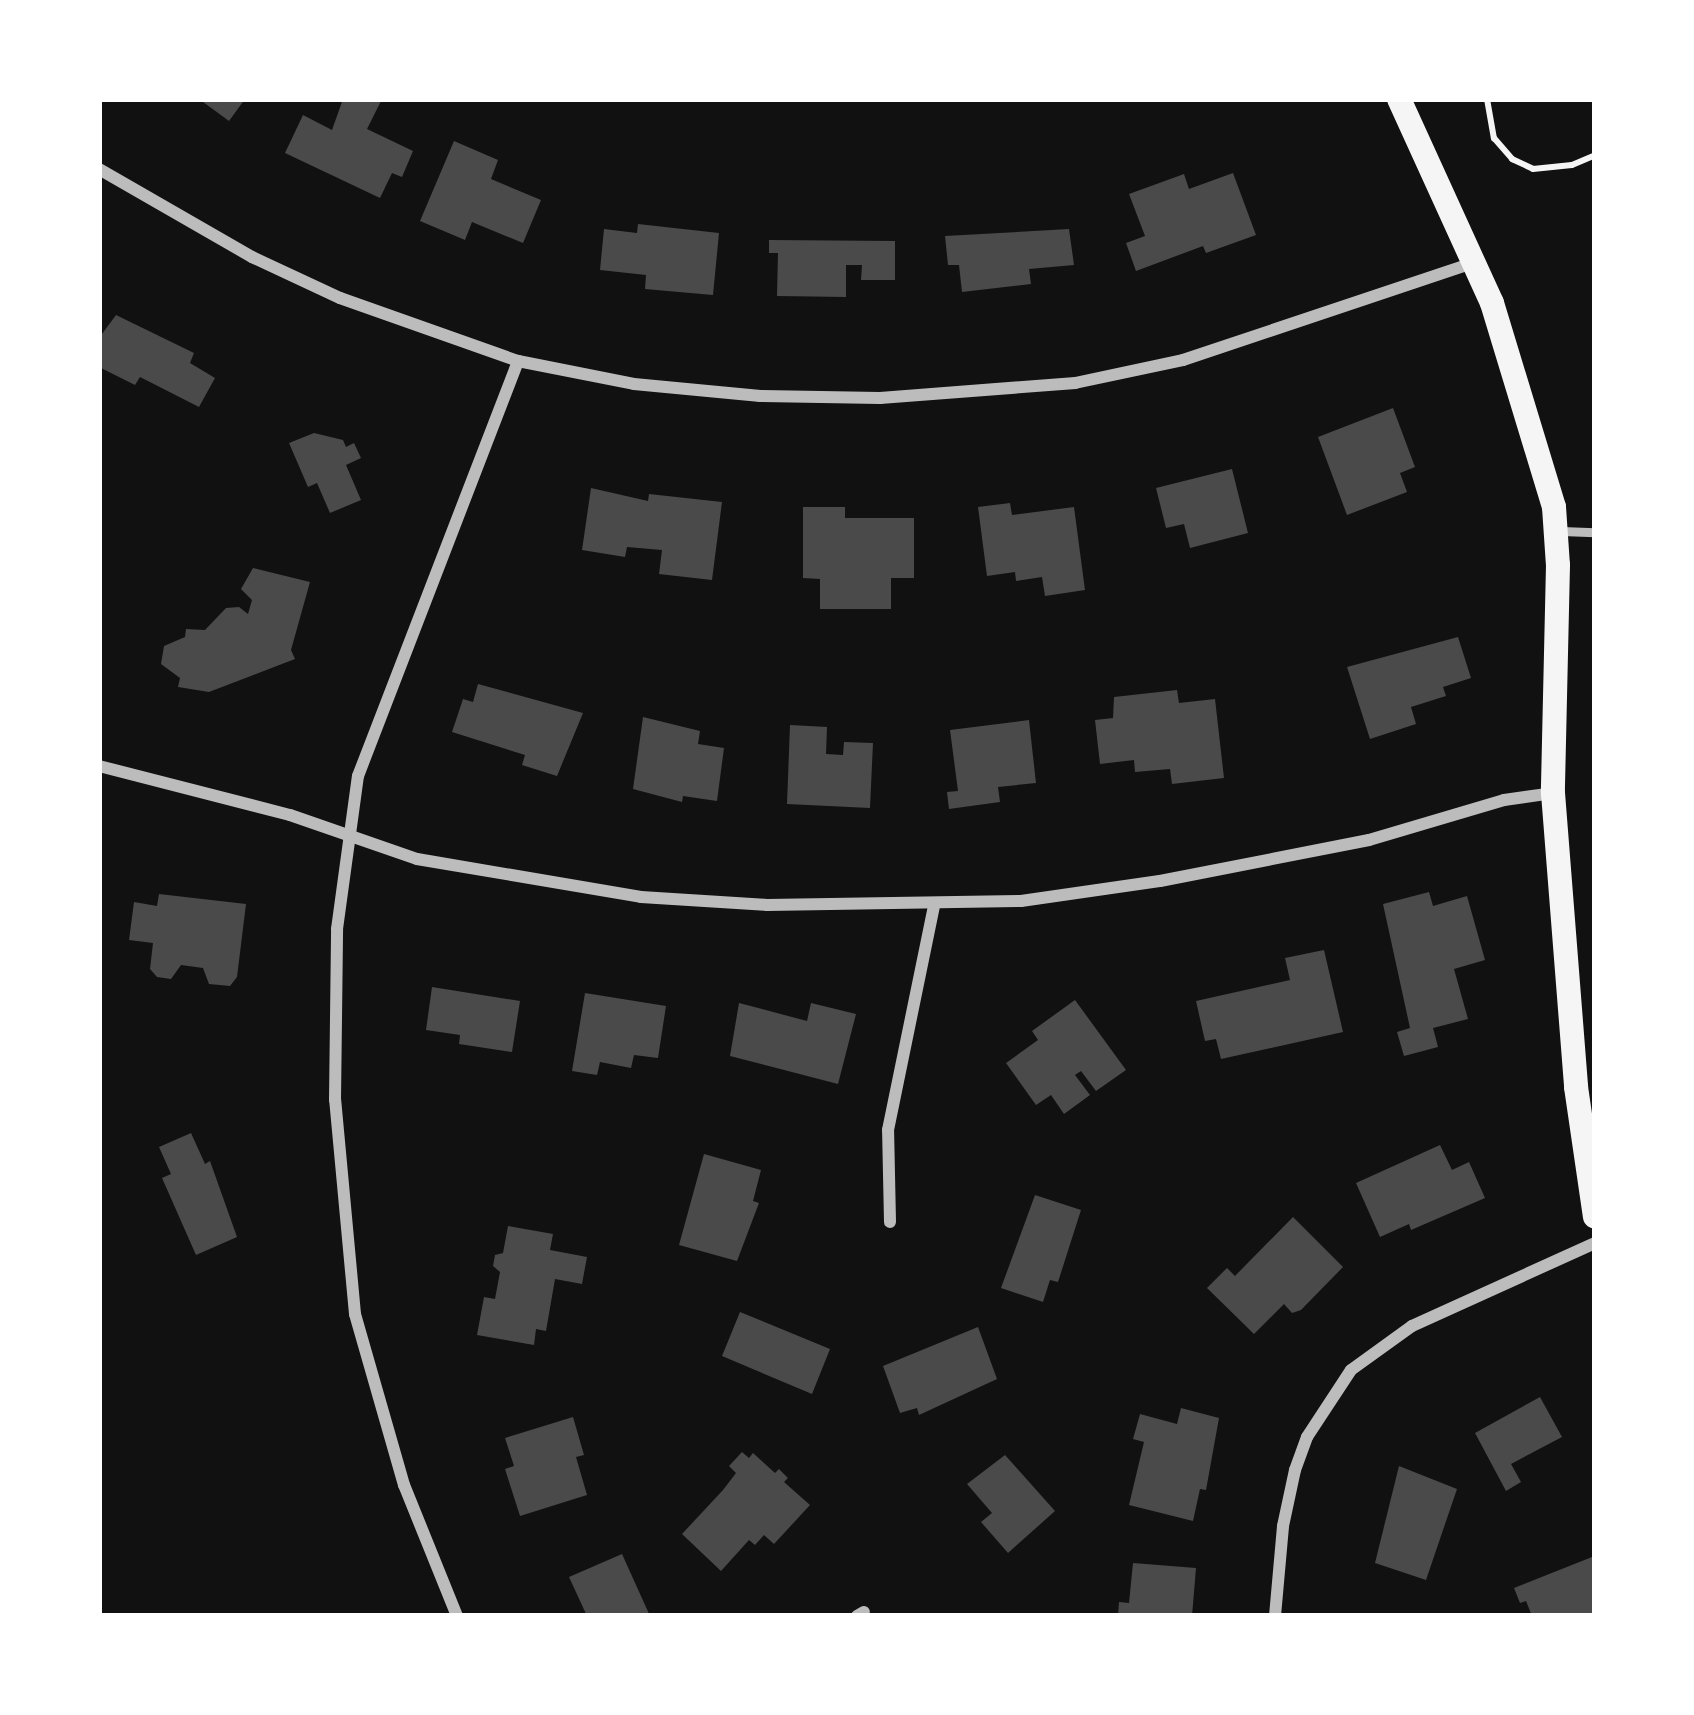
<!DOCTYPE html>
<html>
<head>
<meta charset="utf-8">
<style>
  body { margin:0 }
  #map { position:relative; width:1694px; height:1715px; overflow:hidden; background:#111; font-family:Lato,sans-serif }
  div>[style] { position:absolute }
  .building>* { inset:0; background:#4a4a4a }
  .path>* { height:6px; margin:-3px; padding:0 3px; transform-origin:3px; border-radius:3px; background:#f5f5f5 }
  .service>* { height:9px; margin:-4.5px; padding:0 4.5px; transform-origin:4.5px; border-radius:4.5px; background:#bcbcbc }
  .minor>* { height:12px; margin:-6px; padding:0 6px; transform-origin:6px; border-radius:6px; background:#bcbcbc }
  .secondary>* { height:24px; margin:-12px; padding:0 12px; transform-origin:12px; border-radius:12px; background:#f5f5f5 }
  span { translate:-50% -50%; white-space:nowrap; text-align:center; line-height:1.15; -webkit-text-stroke:10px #fff; paint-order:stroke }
  .frame { position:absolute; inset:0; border:102px solid #fff; pointer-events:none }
</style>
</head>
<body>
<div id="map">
  <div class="building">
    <div style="clip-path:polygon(199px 99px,245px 99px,229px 121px)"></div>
    <div style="clip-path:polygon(343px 99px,382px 99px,367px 129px,413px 151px,402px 177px,392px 173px,380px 198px,285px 153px,303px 115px,332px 130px)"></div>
    <div style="clip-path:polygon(454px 141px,498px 160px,491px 179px,541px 200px,523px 243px,472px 222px,465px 240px,420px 221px)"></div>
    <div style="clip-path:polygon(1233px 173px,1256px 235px,1206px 253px,1203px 246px,1136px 271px,1126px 243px,1145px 236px,1129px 194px,1184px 174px,1189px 189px)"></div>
    <div style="clip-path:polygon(638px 224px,719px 233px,713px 295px,645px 289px,646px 275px,600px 270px,604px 229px,637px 233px)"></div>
    <div style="clip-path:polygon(1069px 229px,1074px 265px,1029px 269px,1031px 284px,962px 292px,959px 265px,948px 265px,945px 236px)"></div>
    <div style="clip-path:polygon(769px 240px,895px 241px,895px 280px,861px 280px,862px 265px,846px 265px,846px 297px,777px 296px,778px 253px,769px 253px)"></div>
    <div style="clip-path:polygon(116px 315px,194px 353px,190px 363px,215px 378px,199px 407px,140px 377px,135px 385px,99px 367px,99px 338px)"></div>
    <div style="clip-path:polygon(1393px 408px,1415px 467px,1400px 473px,1407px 492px,1347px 515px,1318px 437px)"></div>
    <div style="clip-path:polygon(314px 433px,343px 440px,346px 447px,354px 443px,361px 458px,346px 465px,361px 500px,330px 513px,317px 483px,308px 487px,289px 443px)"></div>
    <div style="clip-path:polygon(1232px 469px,1248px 533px,1190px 548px,1184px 524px,1166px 528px,1156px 488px)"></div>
    <div style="clip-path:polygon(591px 488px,648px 501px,649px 494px,722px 502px,712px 580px,659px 574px,662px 550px,627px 547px,625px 557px,582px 550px)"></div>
    <div style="clip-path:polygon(1010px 503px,1012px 515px,1074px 507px,1085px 590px,1045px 596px,1042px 577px,1016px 581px,1015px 572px,987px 576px,978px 507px)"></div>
    <div style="clip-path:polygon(803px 507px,845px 507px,845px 518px,914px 518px,914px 578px,891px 578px,891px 609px,820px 609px,820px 579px,803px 578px)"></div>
    <div style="clip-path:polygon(253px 568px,310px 582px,291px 650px,295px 659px,209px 692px,178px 687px,180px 678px,161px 664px,164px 646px,185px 637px,186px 629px,205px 630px,226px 608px,239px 607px,248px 614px,252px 600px,241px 589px)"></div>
    <div style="clip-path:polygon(1458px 637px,1471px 678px,1443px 687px,1446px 696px,1411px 707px,1416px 724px,1370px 739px,1347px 667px)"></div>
    <div style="clip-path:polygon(478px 684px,583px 713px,557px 776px,522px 765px,525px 755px,452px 732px,463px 699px,473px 702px)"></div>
    <div style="clip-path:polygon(1177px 690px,1179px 703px,1215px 699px,1224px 778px,1172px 784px,1170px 769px,1135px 772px,1134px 760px,1100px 764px,1095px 720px,1113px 718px,1114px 697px)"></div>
    <div style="clip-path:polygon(643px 717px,700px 731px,698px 744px,724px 748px,717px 801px,683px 796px,682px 802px,633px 789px)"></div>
    <div style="clip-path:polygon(1029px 720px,1036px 783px,998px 787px,1000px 802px,949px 809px,947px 792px,958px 791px,950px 730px)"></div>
    <div style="clip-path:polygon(790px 725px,827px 727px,826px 754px,843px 755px,844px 742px,873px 743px,870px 808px,787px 804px)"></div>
    <div style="clip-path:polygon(1429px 892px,1433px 906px,1467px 896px,1485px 960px,1454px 969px,1468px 1019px,1433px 1028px,1438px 1047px,1404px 1056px,1397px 1032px,1410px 1028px,1383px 904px)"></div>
    <div style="clip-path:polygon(159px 894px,246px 904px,237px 977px,230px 986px,209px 984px,203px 968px,181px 965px,171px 979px,157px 977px,150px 969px,153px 943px,129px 940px,134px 902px,157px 906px)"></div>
    <div style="clip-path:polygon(1324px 950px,1343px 1032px,1221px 1059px,1216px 1039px,1205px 1041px,1196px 1001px,1290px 980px,1285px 958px)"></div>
    <div style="clip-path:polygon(432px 987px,520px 1001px,512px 1052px,459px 1044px,460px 1035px,426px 1030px)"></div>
    <div style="clip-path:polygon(585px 993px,666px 1006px,658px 1058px,634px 1055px,631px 1068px,600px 1062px,597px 1075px,572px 1071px)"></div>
    <div style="clip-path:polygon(1075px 1000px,1126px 1070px,1096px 1091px,1081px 1071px,1075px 1075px,1090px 1095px,1064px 1114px,1051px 1095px,1036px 1105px,1006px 1063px,1038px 1040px,1032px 1031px)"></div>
    <div style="clip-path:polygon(739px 1003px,807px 1021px,811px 1003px,856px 1014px,838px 1084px,730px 1056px)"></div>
    <div style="clip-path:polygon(191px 1133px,205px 1164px,210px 1161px,237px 1237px,196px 1255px,162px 1178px,171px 1174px,159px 1147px)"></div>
    <div style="clip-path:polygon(1440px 1145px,1452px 1170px,1469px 1162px,1485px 1198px,1411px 1230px,1409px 1224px,1380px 1237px,1356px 1183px)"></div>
    <div style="clip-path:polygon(704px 1154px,761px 1170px,753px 1201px,759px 1203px,737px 1261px,679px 1245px)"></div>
    <div style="clip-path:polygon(1035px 1195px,1081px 1210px,1058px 1282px,1050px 1280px,1043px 1302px,1001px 1288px)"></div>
    <div style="clip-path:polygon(1293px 1217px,1343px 1267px,1301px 1310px,1292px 1313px,1284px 1304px,1254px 1334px,1207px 1288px,1227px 1268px,1235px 1276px)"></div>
    <div style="clip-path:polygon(508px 1226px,553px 1234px,550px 1250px,587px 1257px,582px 1284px,555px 1279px,546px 1331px,536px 1329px,534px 1345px,477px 1335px,484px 1297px,495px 1299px,500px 1272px,493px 1266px,495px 1255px,503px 1253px)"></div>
    <div style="clip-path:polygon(740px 1312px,830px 1349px,812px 1394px,722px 1356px)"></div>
    <div style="clip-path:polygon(978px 1327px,997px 1379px,919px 1415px,917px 1408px,900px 1413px,883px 1366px)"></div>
    <div style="clip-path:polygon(1540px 1397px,1562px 1437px,1511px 1464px,1521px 1482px,1506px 1491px,1475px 1433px)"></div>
    <div style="clip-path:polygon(1181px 1408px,1219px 1418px,1206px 1490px,1200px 1489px,1193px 1521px,1129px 1505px,1144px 1442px,1133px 1439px,1140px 1414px,1177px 1424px)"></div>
    <div style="clip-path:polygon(573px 1417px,584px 1455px,576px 1457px,587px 1495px,520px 1516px,505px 1469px,514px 1466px,505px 1438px)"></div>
    <div style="clip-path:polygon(742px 1452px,749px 1458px,753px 1453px,775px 1473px,779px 1469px,788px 1478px,784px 1482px,810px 1505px,774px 1544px,764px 1535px,755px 1545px,749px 1540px,721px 1571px,682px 1534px,723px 1490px,736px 1473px,729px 1466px)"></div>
    <div style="clip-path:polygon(1005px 1455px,1055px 1511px,1008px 1553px,981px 1522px,992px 1513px,967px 1484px)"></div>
    <div style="clip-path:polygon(1399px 1466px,1457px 1489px,1426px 1580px,1375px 1563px)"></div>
    <div style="clip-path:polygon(622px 1554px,650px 1616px,587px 1616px,569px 1577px)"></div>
    <div style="clip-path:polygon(1592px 1557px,1595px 1616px,1532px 1616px,1526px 1601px,1520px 1603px,1514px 1588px)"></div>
    <div style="clip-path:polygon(1133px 1563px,1196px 1568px,1192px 1616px,1118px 1616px,1119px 1602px,1129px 1603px)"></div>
  </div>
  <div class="path">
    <div style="left:1487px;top:99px;width:40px;rotate:80deg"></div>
    <div style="left:1494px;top:138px;width:28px;rotate:49deg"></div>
    <div style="left:1512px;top:159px;width:23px;rotate:25deg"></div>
    <div style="left:1533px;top:169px;width:39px;rotate:-6deg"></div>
    <div style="left:1572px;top:165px;width:25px;rotate:-23deg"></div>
  </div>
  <div class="service">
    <div style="left:1561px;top:531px;width:34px;rotate:2deg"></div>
  </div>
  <div class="minor">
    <div style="left:99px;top:169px;width:177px;rotate:29.9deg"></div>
    <div style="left:252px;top:257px;width:97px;rotate:25deg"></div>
    <div style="left:340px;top:298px;width:189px;rotate:19.5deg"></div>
    <div style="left:518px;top:361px;width:118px;rotate:11.2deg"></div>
    <div style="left:634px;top:384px;width:127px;rotate:5.4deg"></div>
    <div style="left:760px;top:396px;width:120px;rotate:1deg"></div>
    <div style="left:880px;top:398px;width:196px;rotate:-4.4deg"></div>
    <div style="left:1075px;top:383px;width:110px;rotate:-12deg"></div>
    <div style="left:1183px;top:360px;width:306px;rotate:-18.5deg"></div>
    <div style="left:99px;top:766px;width:197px;rotate:14.4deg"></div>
    <div style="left:290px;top:815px;width:134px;rotate:19.1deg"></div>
    <div style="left:417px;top:859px;width:227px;rotate:9.6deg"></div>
    <div style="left:641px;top:897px;width:126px;rotate:3.6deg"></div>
    <div style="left:767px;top:905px;width:254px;rotate:-0.9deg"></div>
    <div style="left:1021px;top:901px;width:140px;rotate:-8.2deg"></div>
    <div style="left:1160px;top:881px;width:213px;rotate:-11.1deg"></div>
    <div style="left:1369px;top:840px;width:141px;rotate:-16.5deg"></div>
    <div style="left:1504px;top:800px;width:49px;rotate:-8.1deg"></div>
    <div style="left:890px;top:1222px;width:92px;rotate:-91.2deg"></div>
    <div style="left:888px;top:1130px;width:229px;rotate:-78.4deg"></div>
    <div style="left:457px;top:1616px;width:141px;rotate:-112deg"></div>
    <div style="left:404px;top:1485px;width:178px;rotate:-106deg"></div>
    <div style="left:355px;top:1314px;width:215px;rotate:-95.3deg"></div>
    <div style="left:335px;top:1100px;width:171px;rotate:-89.3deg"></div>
    <div style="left:337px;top:929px;width:154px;rotate:-82.2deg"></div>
    <div style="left:358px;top:776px;width:445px;rotate:-68.9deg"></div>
    <div style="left:857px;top:1616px;width:8px;rotate:-30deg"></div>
    <div style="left:1275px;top:1616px;width:90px;rotate:-84.9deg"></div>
    <div style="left:1283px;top:1526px;width:57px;rotate:-77.9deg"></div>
    <div style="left:1295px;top:1470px;width:35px;rotate:-70deg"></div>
    <div style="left:1307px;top:1437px;width:80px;rotate:-56.7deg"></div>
    <div style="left:1351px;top:1370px;width:75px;rotate:-35.8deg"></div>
    <div style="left:1412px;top:1326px;width:201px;rotate:-24.4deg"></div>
  </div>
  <div class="secondary">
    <div style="left:1399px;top:99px;width:224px;rotate:65.5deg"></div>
    <div style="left:1492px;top:303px;width:213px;rotate:73.1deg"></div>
    <div style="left:1554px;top:507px;width:58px;rotate:86.1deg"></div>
    <div style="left:1558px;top:565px;width:228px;rotate:91.3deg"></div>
    <div style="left:1553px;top:793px;width:295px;rotate:85.5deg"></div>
    <div style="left:1576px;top:1087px;width:131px;rotate:81.7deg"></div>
  </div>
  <div class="frame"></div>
</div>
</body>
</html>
